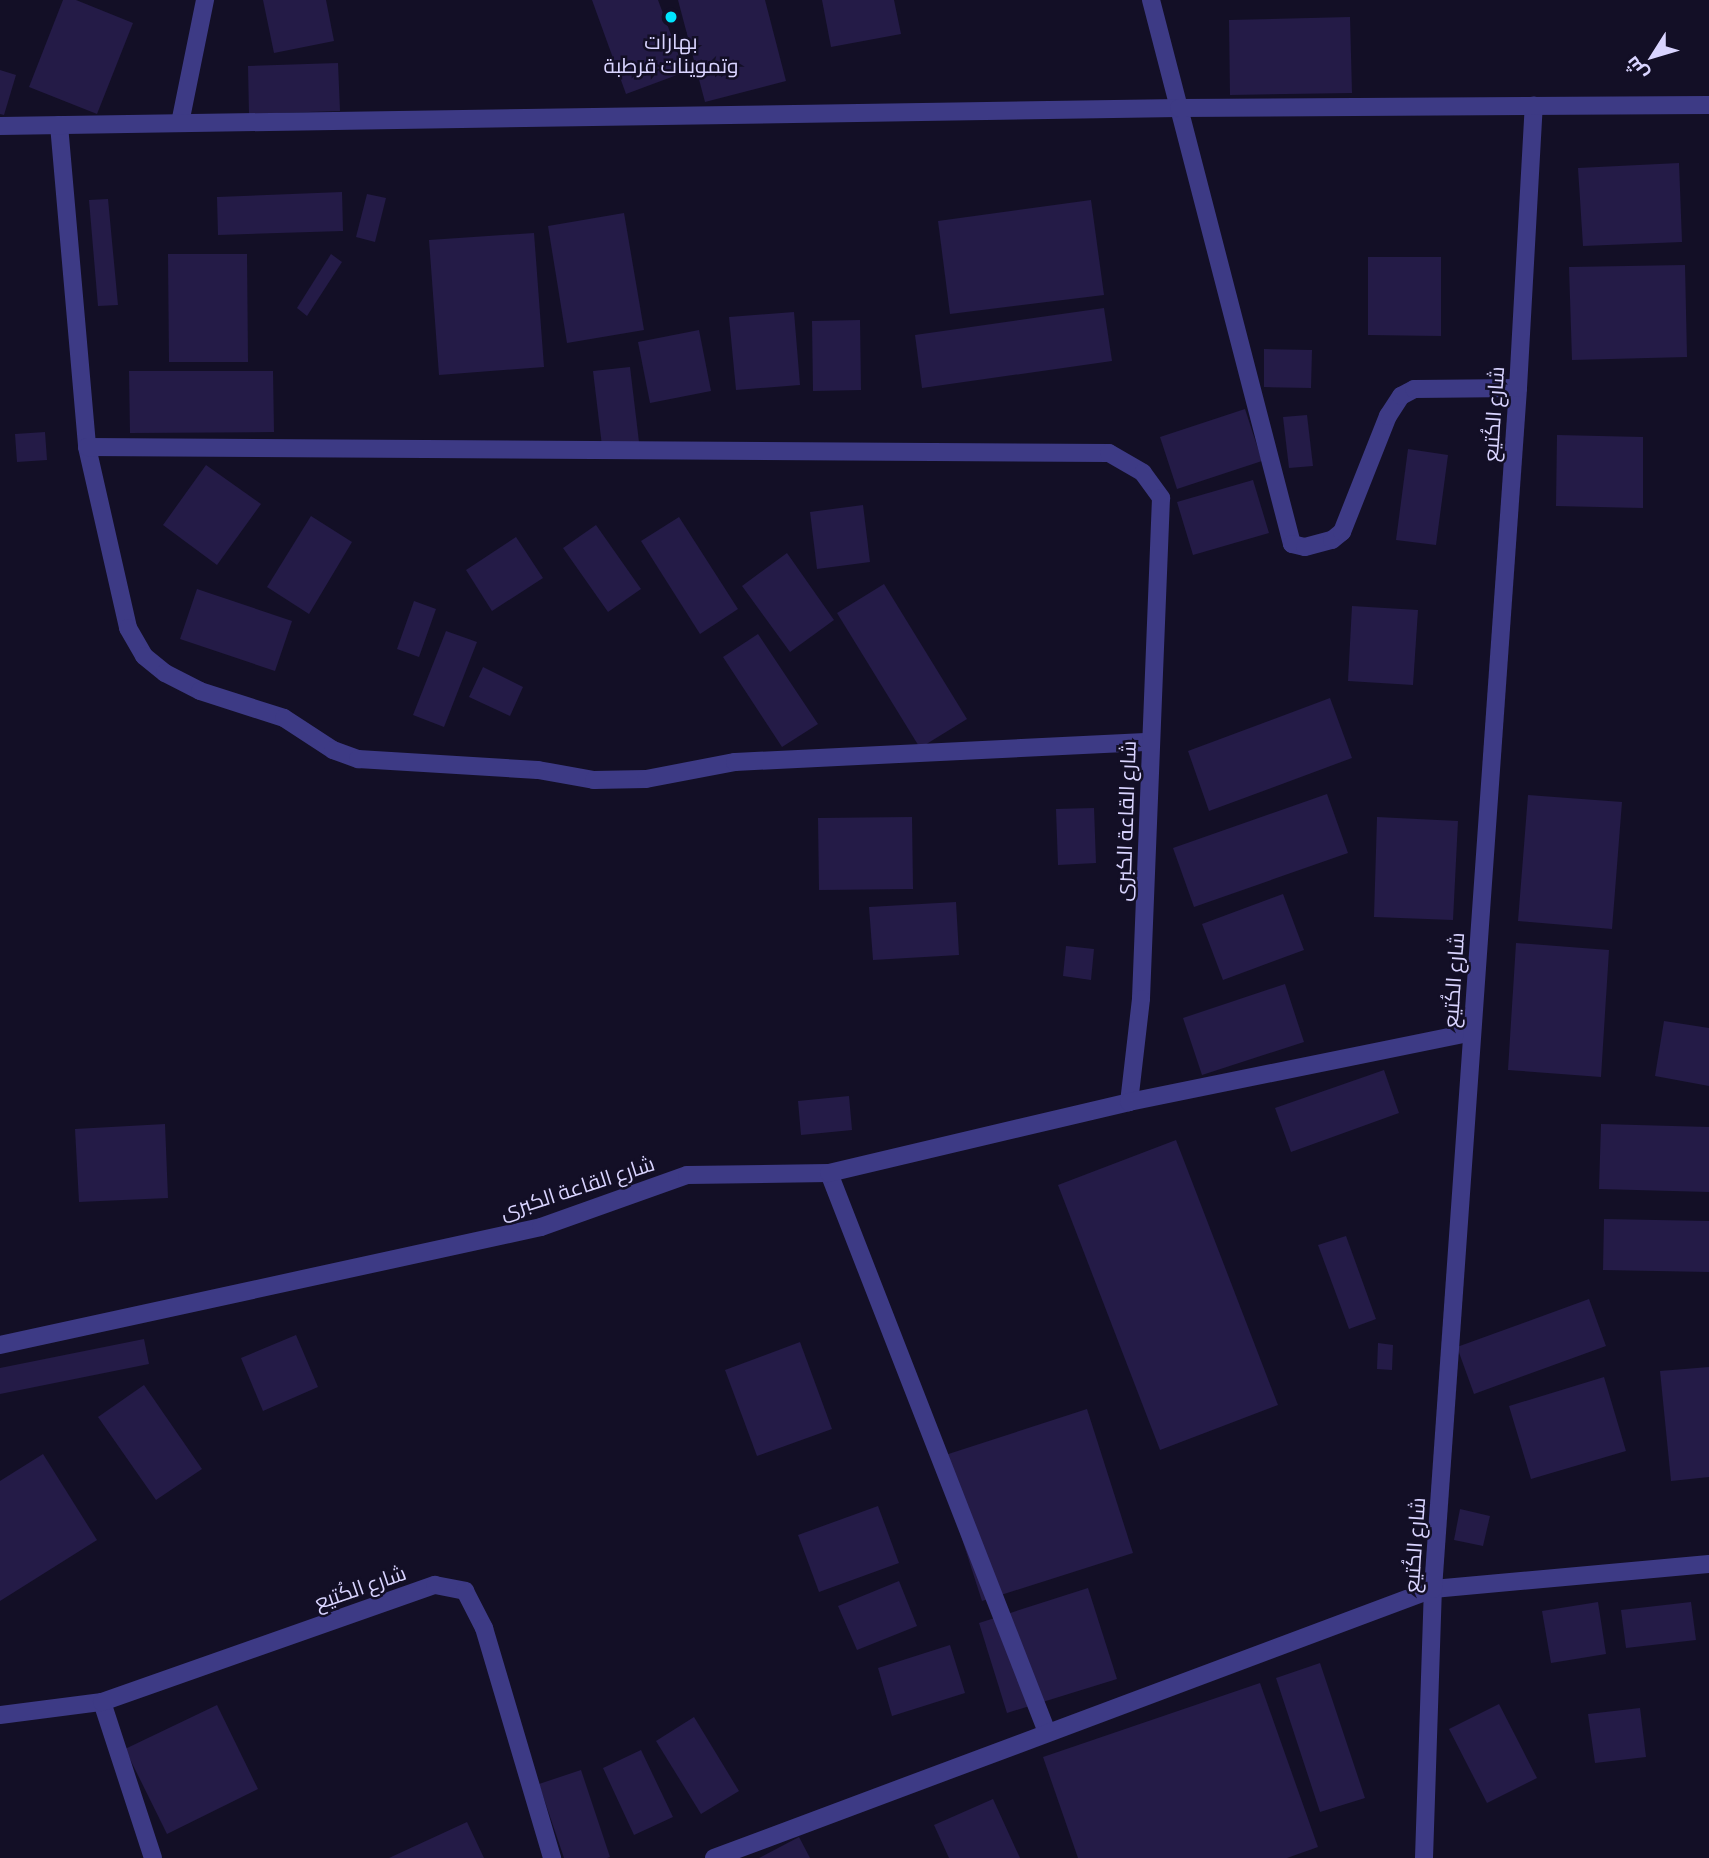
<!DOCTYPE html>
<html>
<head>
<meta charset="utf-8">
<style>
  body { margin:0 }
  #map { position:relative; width:1709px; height:1858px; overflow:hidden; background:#130f26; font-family:Commissioner,Cairo,sans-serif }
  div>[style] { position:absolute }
  .building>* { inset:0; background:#241b47 }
  .minor>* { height:18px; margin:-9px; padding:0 9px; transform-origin:9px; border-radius:9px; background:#3d3a85 }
  .tertiary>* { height:18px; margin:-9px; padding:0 9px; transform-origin:9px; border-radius:9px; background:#3d3a85 }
  .dots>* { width:19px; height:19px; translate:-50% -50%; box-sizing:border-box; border:4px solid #130f26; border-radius:50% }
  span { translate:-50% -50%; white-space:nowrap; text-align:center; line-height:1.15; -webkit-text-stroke:5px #130f26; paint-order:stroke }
  .poi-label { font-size:21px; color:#d9d4ff }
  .street-label { font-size:21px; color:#d9d4ff }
  .north { position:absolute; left:1618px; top:21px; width:70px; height:70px; -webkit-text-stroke:5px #130f26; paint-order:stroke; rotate:233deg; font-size:19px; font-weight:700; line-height:28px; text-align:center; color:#d9d4ff }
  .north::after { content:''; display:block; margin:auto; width:24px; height:32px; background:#d9d4ff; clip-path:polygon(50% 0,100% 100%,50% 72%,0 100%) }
</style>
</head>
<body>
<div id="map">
  <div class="building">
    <div style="clip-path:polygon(63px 0,76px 0,133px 23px,97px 114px,29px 87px)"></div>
    <div style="clip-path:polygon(263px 0,326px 0,334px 41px,274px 53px)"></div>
    <div style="clip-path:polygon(592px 0,658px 0,685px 72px,626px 94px)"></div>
    <div style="clip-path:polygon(678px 0,765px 0,786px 81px,705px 102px)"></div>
    <div style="clip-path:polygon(822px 0,894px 0,901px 34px,831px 47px)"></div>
    <div style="clip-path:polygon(1350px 17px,1352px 93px,1230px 95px,1229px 20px)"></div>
    <div style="clip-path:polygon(338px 63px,340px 111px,249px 114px,248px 66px)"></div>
    <div style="clip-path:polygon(0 70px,16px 75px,4px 115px,0 114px)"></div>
    <div style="clip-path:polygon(1679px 163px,1682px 242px,1583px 246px,1578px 168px)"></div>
    <div style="clip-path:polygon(342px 192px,343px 231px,218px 235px,217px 197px)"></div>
    <div style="clip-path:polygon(367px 194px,386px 198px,375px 242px,356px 237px)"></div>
    <div style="clip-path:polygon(108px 199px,118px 305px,98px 306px,89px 200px)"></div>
    <div style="clip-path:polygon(1091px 200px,1104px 295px,950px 314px,938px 221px)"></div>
    <div style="clip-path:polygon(624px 213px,644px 330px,567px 343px,548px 226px)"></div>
    <div style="clip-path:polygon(534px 233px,544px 367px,439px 375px,429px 240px)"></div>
    <div style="clip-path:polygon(168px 254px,247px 254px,248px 362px,169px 362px)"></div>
    <div style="clip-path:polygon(331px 254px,342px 262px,307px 316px,297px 308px)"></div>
    <div style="clip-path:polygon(1368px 257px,1441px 257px,1441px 336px,1368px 335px)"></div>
    <div style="clip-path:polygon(1685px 265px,1687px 357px,1572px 360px,1569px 267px)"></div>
    <div style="clip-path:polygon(1104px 308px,1112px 361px,922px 388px,915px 335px)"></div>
    <div style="clip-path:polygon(794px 312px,800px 385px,736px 390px,729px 317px)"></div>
    <div style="clip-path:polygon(860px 320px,861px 390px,813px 391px,812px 321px)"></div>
    <div style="clip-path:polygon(699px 330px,711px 391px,650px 403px,638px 342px)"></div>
    <div style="clip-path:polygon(1264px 349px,1312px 350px,1311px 388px,1264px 387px)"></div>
    <div style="clip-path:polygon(630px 367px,639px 442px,602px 446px,593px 371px)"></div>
    <div style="clip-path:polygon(129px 371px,273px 371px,274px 432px,130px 433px)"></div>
    <div style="clip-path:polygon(1245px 409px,1262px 461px,1177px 489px,1160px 437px)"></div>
    <div style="clip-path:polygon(1307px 415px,1313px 466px,1289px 468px,1283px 417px)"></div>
    <div style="clip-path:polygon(45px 432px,47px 460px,17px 462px,15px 434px)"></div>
    <div style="clip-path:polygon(1557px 435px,1643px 437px,1643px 508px,1556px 506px)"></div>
    <div style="clip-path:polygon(1408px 449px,1448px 455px,1436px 545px,1396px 540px)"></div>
    <div style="clip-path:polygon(206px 465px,261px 504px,217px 565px,163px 525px)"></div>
    <div style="clip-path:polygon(1253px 480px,1269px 533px,1193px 555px,1177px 502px)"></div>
    <div style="clip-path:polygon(863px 505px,870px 562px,817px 569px,810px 512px)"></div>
    <div style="clip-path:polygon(311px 516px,352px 542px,309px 614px,267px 587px)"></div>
    <div style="clip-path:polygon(679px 517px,738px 609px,700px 634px,641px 541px)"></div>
    <div style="clip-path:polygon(596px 525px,641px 589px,608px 612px,563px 548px)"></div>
    <div style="clip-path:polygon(516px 537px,543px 578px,492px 611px,466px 570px)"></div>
    <div style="clip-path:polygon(787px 553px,834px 620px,790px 652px,742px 586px)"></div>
    <div style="clip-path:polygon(884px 584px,967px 719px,920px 748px,837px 613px)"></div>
    <div style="clip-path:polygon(197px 589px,292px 621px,275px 671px,180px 639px)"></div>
    <div style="clip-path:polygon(414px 601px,436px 609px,419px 657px,397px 649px)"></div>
    <div style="clip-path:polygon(1352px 606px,1418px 610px,1413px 685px,1348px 681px)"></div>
    <div style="clip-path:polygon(446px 631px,477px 642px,444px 727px,413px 715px)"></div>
    <div style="clip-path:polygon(758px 634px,818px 724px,782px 747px,723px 657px)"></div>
    <div style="clip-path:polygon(483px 667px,523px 687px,510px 716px,469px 697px)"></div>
    <div style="clip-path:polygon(1330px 698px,1352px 758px,1209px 811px,1188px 751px)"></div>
    <div style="clip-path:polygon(1327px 794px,1348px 853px,1194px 907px,1173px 848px)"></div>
    <div style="clip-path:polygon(1528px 795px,1622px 802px,1612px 929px,1518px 921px)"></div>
    <div style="clip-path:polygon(1094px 808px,1096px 863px,1058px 865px,1056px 809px)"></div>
    <div style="clip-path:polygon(912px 817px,913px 889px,819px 890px,818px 818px)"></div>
    <div style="clip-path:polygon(1377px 817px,1458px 821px,1453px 920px,1374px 917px)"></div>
    <div style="clip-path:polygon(1283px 894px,1304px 950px,1223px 980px,1202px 924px)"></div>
    <div style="clip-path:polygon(956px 902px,959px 955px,873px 960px,869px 907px)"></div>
    <div style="clip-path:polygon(1516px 943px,1609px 950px,1601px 1077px,1508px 1070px)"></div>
    <div style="clip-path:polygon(1066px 946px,1094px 949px,1091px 980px,1063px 976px)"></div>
    <div style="clip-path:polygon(1285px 984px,1304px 1042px,1202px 1075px,1183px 1018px)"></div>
    <div style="clip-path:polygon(1664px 1021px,1709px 1028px,1709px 1086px,1655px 1076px)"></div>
    <div style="clip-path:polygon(1384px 1070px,1399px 1113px,1291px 1152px,1275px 1108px)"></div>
    <div style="clip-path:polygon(849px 1096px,852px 1130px,801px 1135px,798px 1101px)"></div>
    <div style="clip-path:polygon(165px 1124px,168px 1198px,79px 1202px,75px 1129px)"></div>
    <div style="clip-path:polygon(1601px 1124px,1709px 1127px,1709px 1192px,1599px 1189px)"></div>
    <div style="clip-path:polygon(1176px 1140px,1278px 1405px,1160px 1450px,1058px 1185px)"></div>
    <div style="clip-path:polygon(1604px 1219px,1709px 1221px,1709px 1272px,1603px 1270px)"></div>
    <div style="clip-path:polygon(1346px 1236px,1376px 1319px,1349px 1329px,1318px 1245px)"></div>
    <div style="clip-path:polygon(1589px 1299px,1606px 1346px,1474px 1394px,1457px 1347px)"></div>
    <div style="clip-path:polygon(296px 1335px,318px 1387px,263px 1411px,241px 1358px)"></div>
    <div style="clip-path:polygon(144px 1339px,149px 1364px,0 1394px,0 1368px)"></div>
    <div style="clip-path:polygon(800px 1342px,832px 1429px,757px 1456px,725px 1370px)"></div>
    <div style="clip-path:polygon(1378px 1343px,1393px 1345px,1392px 1370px,1377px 1369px)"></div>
    <div style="clip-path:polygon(1709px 1367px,1709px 1477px,1671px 1481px,1660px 1371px)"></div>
    <div style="clip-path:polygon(1604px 1377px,1626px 1451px,1531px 1479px,1509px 1406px)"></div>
    <div style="clip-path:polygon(144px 1385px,202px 1469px,156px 1500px,98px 1417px)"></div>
    <div style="clip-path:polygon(1087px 1409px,1133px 1553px,982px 1601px,936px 1458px)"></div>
    <div style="clip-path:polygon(43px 1454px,97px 1540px,0 1601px,0 1481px)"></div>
    <div style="clip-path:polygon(878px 1506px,899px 1563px,819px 1592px,798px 1535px)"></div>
    <div style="clip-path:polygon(1460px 1509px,1490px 1516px,1483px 1546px,1454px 1540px)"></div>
    <div style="clip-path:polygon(899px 1581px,917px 1626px,857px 1650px,838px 1606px)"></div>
    <div style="clip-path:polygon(1088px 1588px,1117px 1679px,1007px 1713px,979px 1623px)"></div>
    <div style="clip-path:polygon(1598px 1602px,1606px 1654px,1551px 1663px,1542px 1611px)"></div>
    <div style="clip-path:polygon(1691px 1602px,1696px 1640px,1626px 1648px,1621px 1610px)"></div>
    <div style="clip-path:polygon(950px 1645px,965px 1693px,892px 1716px,878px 1668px)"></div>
    <div style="clip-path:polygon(1320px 1663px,1365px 1798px,1320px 1812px,1276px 1678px)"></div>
    <div style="clip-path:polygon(1260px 1683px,1318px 1847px,1287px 1858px,1078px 1858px,1043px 1757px)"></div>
    <div style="clip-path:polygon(1499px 1704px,1537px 1778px,1487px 1803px,1449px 1729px)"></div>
    <div style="clip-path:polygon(217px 1705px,258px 1789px,167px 1834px,125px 1749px)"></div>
    <div style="clip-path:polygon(1640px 1708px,1646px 1757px,1595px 1763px,1588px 1714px)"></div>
    <div style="clip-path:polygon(694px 1717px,739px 1791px,701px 1814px,656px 1741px)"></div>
    <div style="clip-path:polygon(641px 1750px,673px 1817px,634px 1835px,603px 1768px)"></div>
    <div style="clip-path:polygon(581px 1770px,610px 1857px,607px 1858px,564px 1858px,539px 1784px)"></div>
    <div style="clip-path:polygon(993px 1799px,1020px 1858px,949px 1858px,934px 1825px)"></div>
    <div style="clip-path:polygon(467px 1822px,484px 1858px,389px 1858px)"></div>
    <div style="clip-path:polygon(799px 1837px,810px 1858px,759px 1858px)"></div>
  </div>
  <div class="minor">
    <div style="left:1151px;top:0;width:562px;rotate:75.47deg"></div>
    <div style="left:1292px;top:544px;width:13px;rotate:13deg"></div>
    <div style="left:1305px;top:547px;width:28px;rotate:-15deg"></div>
    <div style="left:1332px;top:540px;width:13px;rotate:-39deg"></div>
    <div style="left:1342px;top:532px;width:125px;rotate:-68.4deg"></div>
    <div style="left:1388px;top:416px;width:24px;rotate:-57deg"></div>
    <div style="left:1401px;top:396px;width:15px;rotate:-28deg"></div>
    <div style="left:1414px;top:389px;width:104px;rotate:-0.6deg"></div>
    <div style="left:180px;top:123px;width:126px;rotate:-78.5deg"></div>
    <div style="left:59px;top:125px;width:323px;rotate:85deg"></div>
    <div style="left:87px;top:447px;width:186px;rotate:77.2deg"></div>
    <div style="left:128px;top:628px;width:32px;rotate:60deg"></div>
    <div style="left:144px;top:656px;width:27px;rotate:39deg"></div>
    <div style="left:165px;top:673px;width:39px;rotate:27deg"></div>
    <div style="left:200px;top:691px;width:88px;rotate:17.8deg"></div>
    <div style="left:284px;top:718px;width:59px;rotate:33.1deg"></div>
    <div style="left:333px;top:750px;width:27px;rotate:20deg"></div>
    <div style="left:358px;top:759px;width:180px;rotate:3.5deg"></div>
    <div style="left:538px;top:770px;width:57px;rotate:10.1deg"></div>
    <div style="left:594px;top:780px;width:52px;rotate:-1.1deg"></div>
    <div style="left:646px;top:779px;width:91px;rotate:-10.8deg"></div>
    <div style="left:735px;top:762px;width:416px;rotate:-2.8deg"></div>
    <div style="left:87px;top:447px;width:1022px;rotate:0.34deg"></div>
    <div style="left:1109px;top:453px;width:39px;rotate:30deg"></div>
    <div style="left:1143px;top:473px;width:31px;rotate:54deg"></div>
    <div style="left:1161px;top:498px;width:501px;rotate:92.29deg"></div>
    <div style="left:1141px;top:999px;width:104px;rotate:96.6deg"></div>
    <div style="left:829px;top:1173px;width:600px;rotate:68.7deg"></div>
    <div style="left:0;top:1345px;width:554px;rotate:-12.3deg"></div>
    <div style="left:541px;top:1227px;width:155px;rotate:-19.6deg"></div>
    <div style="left:687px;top:1175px;width:142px;rotate:-0.8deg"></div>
    <div style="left:829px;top:1173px;width:308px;rotate:-13.3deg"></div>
    <div style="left:1129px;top:1102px;width:350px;rotate:-11.5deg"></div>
    <div style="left:102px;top:1702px;width:164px;rotate:71.9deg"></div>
    <div style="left:0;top:1715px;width:103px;rotate:-7.3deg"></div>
    <div style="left:102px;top:1702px;width:353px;rotate:-19.4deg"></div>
    <div style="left:435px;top:1585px;width:31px;rotate:11deg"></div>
    <div style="left:465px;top:1591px;width:42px;rotate:62.8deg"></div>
    <div style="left:484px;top:1628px;width:240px;rotate:73.5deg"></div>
    <div style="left:714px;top:1858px;width:768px;rotate:-20.51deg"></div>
    <div style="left:1433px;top:1589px;width:277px;rotate:-5.2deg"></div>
    <div style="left:1424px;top:1858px;width:269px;rotate:-88.1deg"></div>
    <div style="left:1433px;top:1589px;width:1204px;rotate:-85.95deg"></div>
    <div style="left:1518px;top:388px;width:283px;rotate:-86.8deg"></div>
  </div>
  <div class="tertiary">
    <div style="left:0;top:126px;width:1179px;rotate:-0.87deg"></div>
    <div style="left:1179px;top:108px;width:530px;rotate:-0.32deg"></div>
  </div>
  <div class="dots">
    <div style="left:671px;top:17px;background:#00e5ff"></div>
  </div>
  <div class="poi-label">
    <span style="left:671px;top:53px">بهارات<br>وتموينات قرطبة</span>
  </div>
  <div class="street-label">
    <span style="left:1493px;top:414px;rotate:-86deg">شارع الكُتيع</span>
    <span style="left:1125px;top:821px;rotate:-88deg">شارع القاعة الكبرى</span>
    <span style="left:1453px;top:980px;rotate:-86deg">شارع الكُتيع</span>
    <span style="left:577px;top:1187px;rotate:-18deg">شارع القاعة الكبرى</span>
    <span style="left:1414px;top:1545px;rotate:-86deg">شارع الكُتيع</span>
    <span style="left:360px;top:1587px;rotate:-19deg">شارع الكُتيع</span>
  </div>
  <div class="north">ش</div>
</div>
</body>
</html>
